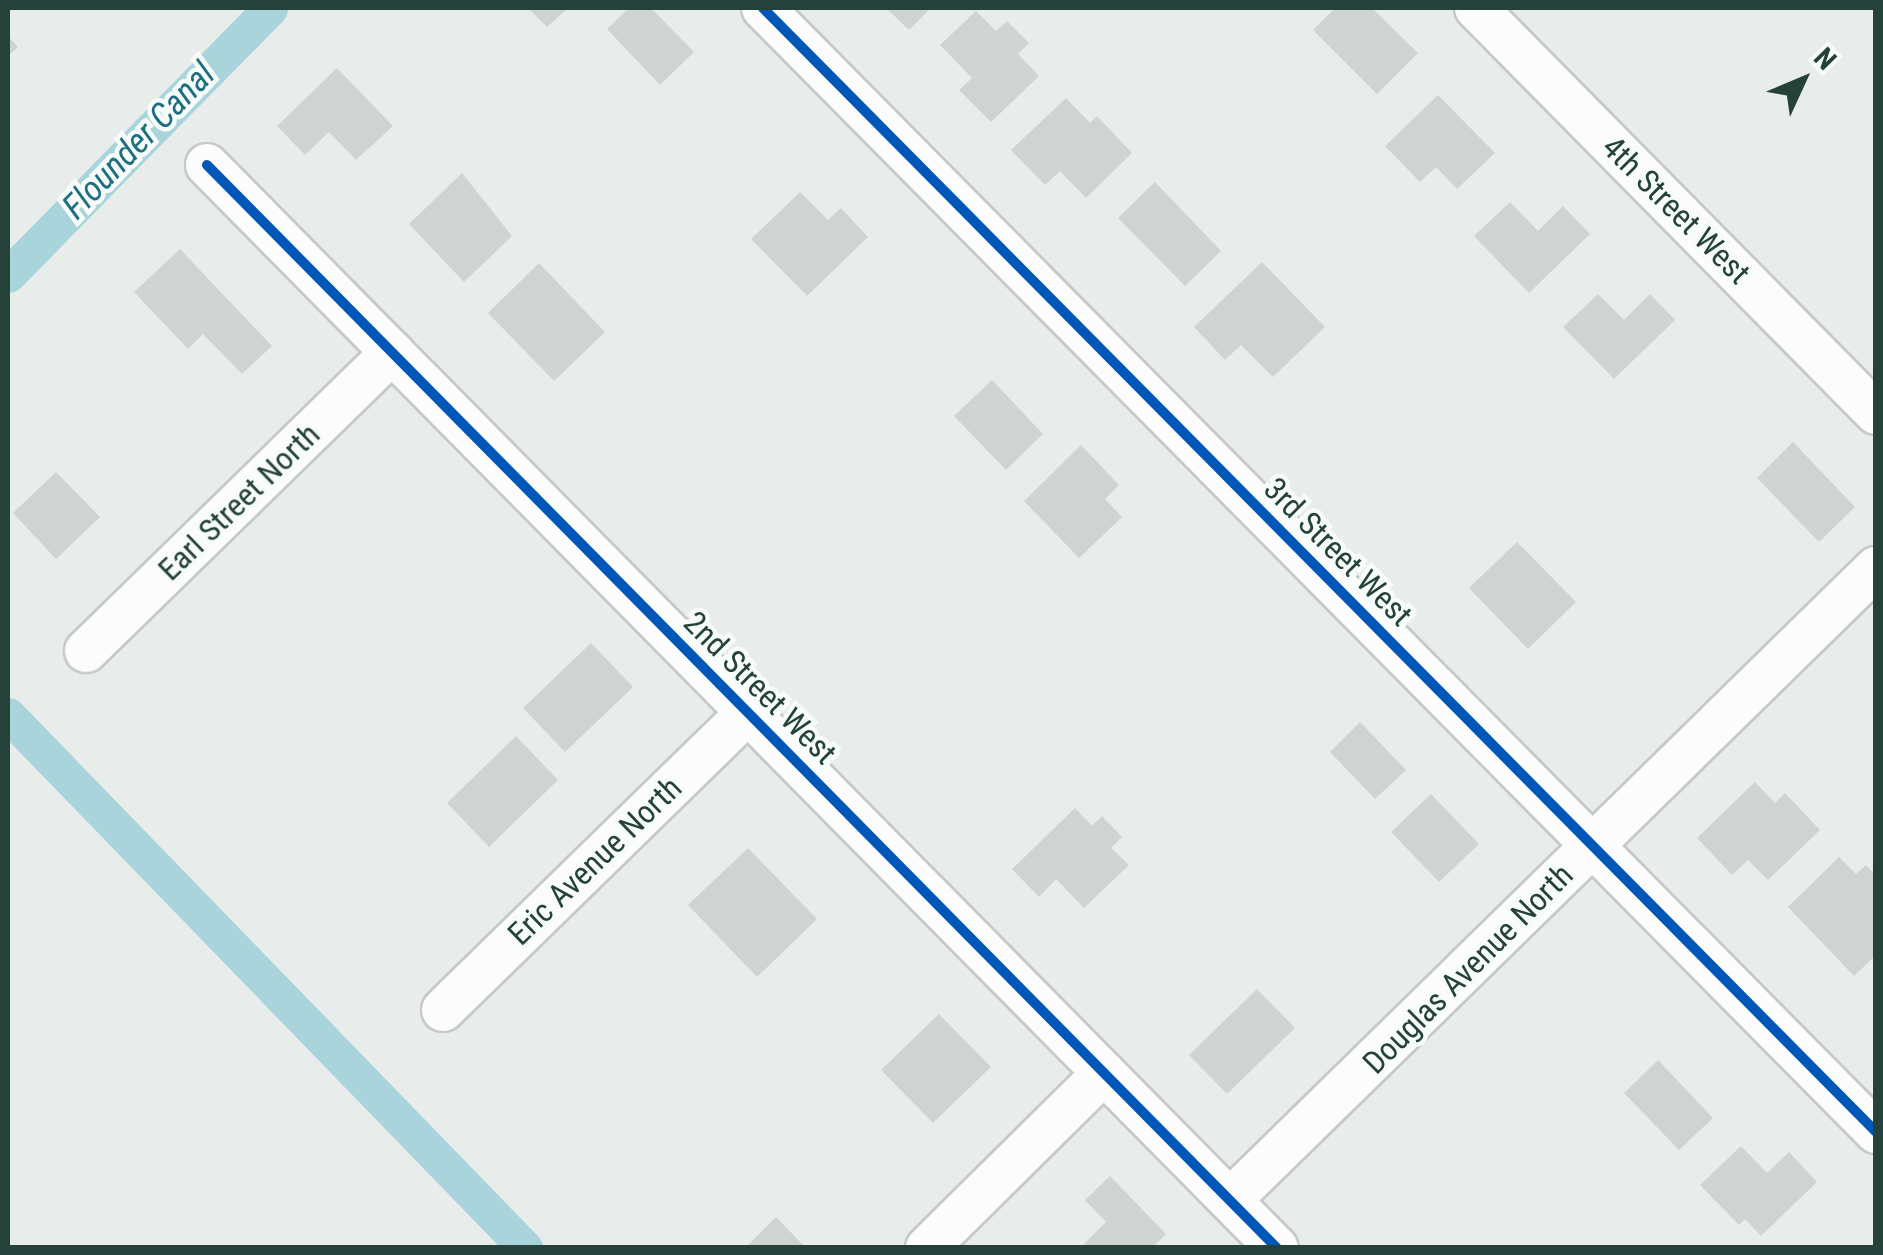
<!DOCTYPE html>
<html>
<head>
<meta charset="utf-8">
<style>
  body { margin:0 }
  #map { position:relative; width:1883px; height:1255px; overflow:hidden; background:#e8edeb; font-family:"Roboto Condensed",sans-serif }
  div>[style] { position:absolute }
  .canal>* { height:35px; margin:-17.5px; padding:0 17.5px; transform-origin:17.5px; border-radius:17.5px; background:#a9d4db }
  .building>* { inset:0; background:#cfd4d2 }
  .roads { filter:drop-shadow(2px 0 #c5cac8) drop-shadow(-2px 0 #c5cac8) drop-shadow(0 2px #c5cac8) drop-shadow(0 -2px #c5cac8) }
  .minor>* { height:42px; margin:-21px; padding:0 21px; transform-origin:21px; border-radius:21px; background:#fcfcfc }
  .cycleway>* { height:10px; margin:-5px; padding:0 5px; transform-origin:5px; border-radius:5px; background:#0057b8 }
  span { translate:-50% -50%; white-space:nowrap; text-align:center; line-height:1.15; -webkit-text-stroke:9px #f7fbf9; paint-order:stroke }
  .street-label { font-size:32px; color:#24423a }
  .water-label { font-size:35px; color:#1c6f80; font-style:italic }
  .frame { position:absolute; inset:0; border:10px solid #24423a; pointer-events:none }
  .north { position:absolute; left:1753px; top:30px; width:100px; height:100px; -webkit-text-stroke:8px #f7fbf9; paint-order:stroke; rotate:46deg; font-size:28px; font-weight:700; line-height:40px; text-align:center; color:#24423a }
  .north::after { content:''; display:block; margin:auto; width:35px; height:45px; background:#24423a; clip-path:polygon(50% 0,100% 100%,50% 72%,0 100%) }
</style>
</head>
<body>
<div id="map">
  <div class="canal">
    <div style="left:8px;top:275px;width:374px;rotate:-45.5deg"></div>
    <div style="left:8px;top:715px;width:743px;rotate:45.87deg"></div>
  </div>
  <div class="building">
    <div style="clip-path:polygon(528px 8px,568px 8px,547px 27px)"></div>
    <div style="clip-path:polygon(629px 8px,651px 8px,694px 52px,660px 85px,607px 29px)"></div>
    <div style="clip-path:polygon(886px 8px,931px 8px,909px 30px)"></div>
    <div style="clip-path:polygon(1335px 8px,1372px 8px,1418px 53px,1377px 94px,1313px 30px)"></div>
    <div style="clip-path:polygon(976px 11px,996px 31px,1007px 21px,1029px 43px,1018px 54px,1039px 76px,991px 122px,959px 90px,972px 78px,940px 45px)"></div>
    <div style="clip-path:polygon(8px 36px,18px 47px,8px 56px)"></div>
    <div style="clip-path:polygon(337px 68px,393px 126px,356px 160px,329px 132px,305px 155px,277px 126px)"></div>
    <div style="clip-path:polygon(1438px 95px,1495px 153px,1457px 189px,1436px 167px,1420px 182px,1385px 146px)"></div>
    <div style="clip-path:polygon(1066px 98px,1090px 123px,1097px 116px,1132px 153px,1086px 198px,1060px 171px,1045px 185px,1011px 150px)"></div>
    <div style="clip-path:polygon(462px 173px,512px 236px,464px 282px,409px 224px)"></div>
    <div style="clip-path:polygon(1155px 182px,1221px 251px,1185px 286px,1118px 218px)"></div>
    <div style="clip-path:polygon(800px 192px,828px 220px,841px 208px,868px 237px,807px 296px,751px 239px)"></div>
    <div style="clip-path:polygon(1510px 202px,1538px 231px,1563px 206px,1590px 234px,1529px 293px,1474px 236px)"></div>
    <div style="clip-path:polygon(180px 249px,272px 346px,242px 374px,203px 334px,188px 349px,134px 292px)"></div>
    <div style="clip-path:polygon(1262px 262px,1325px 327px,1273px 377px,1241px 345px,1225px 360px,1194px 327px)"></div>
    <div style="clip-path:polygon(539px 263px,605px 332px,554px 381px,488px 313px)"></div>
    <div style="clip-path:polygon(1598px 294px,1624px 320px,1650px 294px,1675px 320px,1614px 379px,1563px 327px)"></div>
    <div style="clip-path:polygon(992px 380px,1043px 434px,1006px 470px,954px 416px)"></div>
    <div style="clip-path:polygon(1793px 442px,1855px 507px,1819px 542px,1757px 478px)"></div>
    <div style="clip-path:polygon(1081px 445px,1119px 485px,1105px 499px,1122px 517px,1079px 558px,1024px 501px)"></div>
    <div style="clip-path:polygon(56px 472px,100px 517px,56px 559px,13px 513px)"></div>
    <div style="clip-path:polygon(1517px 542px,1576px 602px,1528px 649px,1469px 588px)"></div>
    <div style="clip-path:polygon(591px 643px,633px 687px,565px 752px,523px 708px)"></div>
    <div style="clip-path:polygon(1360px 722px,1406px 770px,1375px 799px,1330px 752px)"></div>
    <div style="clip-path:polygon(516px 736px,558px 780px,489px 847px,447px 803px)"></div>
    <div style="clip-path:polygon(1755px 782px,1775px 803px,1785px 793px,1820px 830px,1768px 880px,1748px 860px,1732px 875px,1697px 838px)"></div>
    <div style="clip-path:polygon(1431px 794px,1479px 844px,1439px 882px,1391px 832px)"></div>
    <div style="clip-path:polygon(1075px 808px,1092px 826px,1102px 816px,1122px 837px,1111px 848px,1129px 865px,1084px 908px,1056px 879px,1039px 897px,1012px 869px)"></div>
    <div style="clip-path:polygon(748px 848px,817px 919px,757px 977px,688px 905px)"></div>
    <div style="clip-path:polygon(1839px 857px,1856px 874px,1866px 865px,1876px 875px,1876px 955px,1854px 976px,1788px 907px)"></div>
    <div style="clip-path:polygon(1257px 989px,1295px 1028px,1227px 1094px,1189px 1055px)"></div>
    <div style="clip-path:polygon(939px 1014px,991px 1067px,933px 1123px,881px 1070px)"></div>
    <div style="clip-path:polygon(1658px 1060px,1713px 1118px,1679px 1150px,1624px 1093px)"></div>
    <div style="clip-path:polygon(1741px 1146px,1767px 1173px,1789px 1152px,1817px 1182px,1761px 1236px,1745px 1219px,1739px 1225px,1700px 1185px)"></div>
    <div style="clip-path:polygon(1110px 1176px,1166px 1234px,1152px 1248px,1080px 1248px,1106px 1222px,1085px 1200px)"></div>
    <div style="clip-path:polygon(776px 1217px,806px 1248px,745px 1248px)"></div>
  </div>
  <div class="roads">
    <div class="minor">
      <div style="left:763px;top:8px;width:1582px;rotate:45.28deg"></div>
      <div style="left:1476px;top:8px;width:569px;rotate:45.36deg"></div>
      <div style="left:207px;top:165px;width:1522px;rotate:45.35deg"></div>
      <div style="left:86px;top:651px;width:428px;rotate:-44.3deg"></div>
      <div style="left:443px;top:1010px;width:426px;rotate:-44.3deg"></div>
      <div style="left:1230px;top:1200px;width:904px;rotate:-44.37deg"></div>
      <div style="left:927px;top:1248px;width:249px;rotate:-44.7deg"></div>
    </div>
  </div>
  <div class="cycleway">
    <div style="left:763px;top:8px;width:1582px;rotate:45.28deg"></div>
    <div style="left:207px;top:165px;width:1522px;rotate:45.35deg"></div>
  </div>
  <div class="street-label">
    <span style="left:1676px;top:210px;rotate:45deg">4th Street West</span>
    <span style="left:239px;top:502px;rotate:-44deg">Earl Street North</span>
    <span style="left:1338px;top:552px;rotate:45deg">3rd Street West</span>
    <span style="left:760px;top:688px;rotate:45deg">2nd Street West</span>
    <span style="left:595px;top:861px;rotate:-44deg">Eric Avenue North</span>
    <span style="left:1468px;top:969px;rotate:-45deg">Douglas Avenue North</span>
  </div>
  <div class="water-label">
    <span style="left:139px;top:141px;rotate:-46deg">Flounder Canal</span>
  </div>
  <div class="frame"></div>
  <div class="north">N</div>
</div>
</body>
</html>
